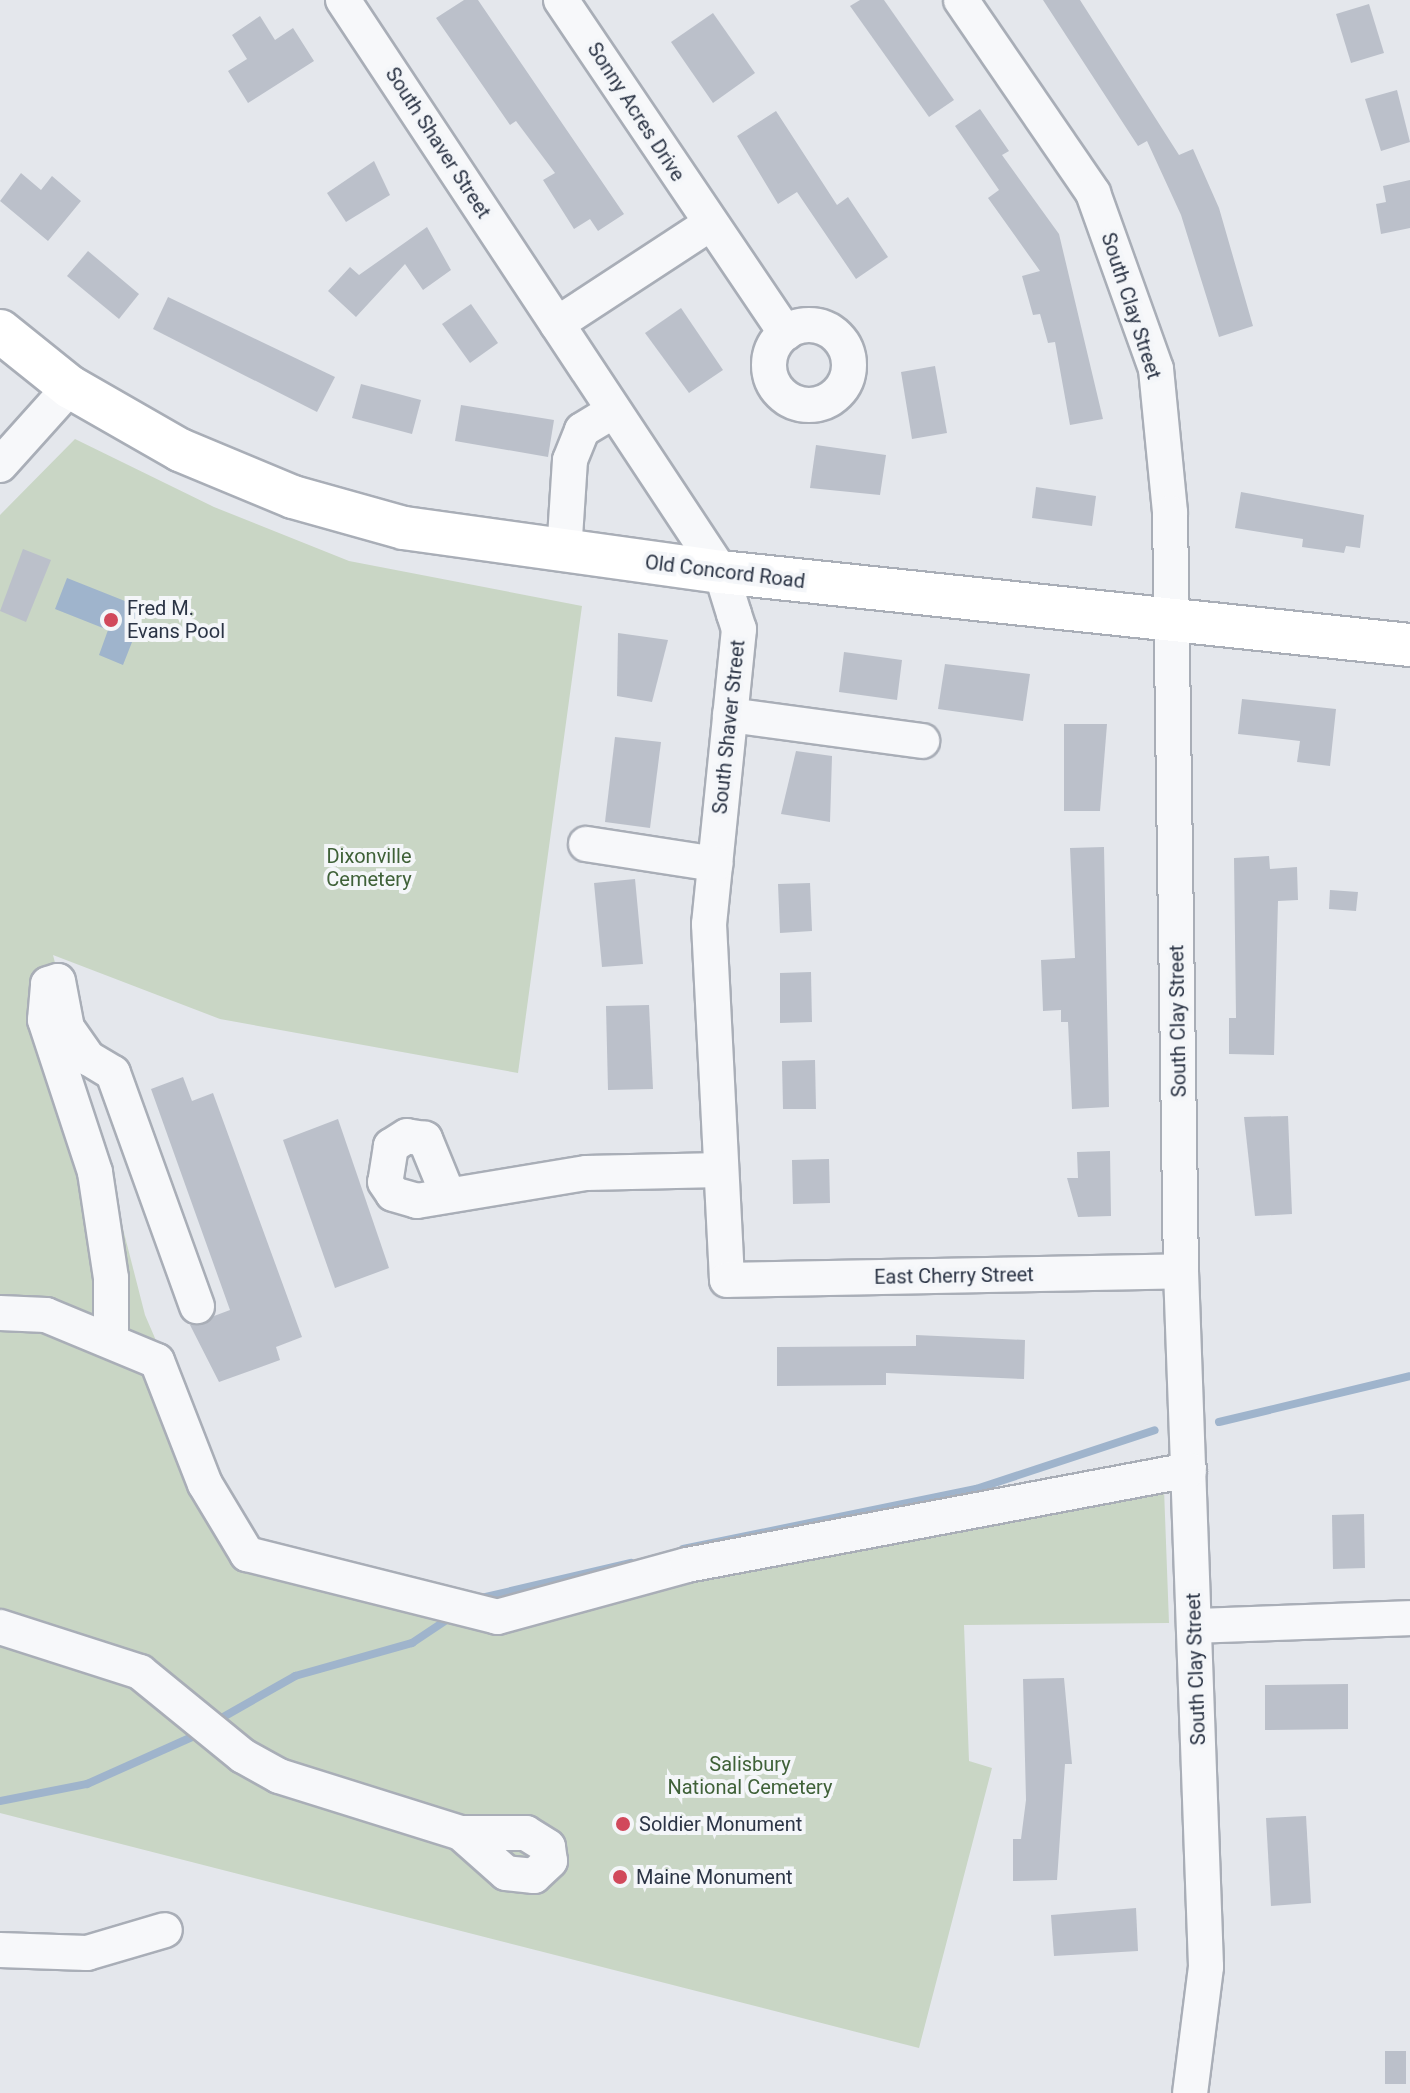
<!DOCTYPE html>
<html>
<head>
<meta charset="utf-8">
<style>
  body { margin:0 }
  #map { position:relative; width:1410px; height:2093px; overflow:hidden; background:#e4e7ec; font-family:Roboto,sans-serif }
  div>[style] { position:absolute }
  .green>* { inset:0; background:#c9d6c5 }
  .water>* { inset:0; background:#9fb4cc }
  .stream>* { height:8px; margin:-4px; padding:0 4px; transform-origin:4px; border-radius:4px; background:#9fb4cc }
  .building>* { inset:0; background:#bbc0ca }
  .roads { filter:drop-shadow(2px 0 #a9aeb7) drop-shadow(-2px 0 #a9aeb7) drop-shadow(0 2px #a9aeb7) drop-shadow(0 -2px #a9aeb7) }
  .minor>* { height:34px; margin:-17px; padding:0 17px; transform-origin:17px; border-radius:17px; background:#f7f8fa }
  .minor>.ring { margin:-17px; padding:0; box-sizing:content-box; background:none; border:34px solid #f7f8fa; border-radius:50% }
  .major>* { height:42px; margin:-21px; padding:0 21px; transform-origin:21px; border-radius:21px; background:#fff }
  .dots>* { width:22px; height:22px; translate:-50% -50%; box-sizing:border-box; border:4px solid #f4f6f9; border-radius:50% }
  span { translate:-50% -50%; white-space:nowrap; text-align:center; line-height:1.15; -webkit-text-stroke:8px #f4f6f9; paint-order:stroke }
  .street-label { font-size:20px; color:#2b3445 }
  .poi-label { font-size:20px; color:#2b3445 }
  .left { translate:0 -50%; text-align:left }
  .park-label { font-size:20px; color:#3f6138 }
</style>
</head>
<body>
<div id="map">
  <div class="green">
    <div style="clip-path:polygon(75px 439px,214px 507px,349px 561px,582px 606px,518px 1073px,220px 1019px,53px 955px,145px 1315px,241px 1538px,500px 1606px,1163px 1462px,1169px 1623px,964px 1625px,969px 1761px,992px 1768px,919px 2048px,0 1813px,0 515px)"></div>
  </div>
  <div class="water">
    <div style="clip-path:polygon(67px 578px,145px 609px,123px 665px,99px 655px,108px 630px,55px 609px)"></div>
  </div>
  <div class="stream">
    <div style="left:1219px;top:1422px;width:196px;rotate:-13.5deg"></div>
    <div style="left:683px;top:1549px;width:299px;rotate:-11.6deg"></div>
    <div style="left:976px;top:1489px;width:188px;rotate:-18.2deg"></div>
    <div style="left:477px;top:1599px;width:158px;rotate:-13.2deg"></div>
    <div style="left:218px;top:1720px;width:89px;rotate:-29.7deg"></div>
    <div style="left:295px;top:1676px;width:122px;rotate:-15.8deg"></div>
    <div style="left:412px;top:1643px;width:50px;rotate:-33.7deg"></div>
    <div style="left:0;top:1801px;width:89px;rotate:-11.1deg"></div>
    <div style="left:87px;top:1784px;width:123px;rotate:-24.1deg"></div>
  </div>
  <div class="building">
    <div style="clip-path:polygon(464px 0,478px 0,624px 214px,598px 231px,590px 219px,574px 229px,543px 180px,555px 173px,516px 121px,510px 125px,436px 18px)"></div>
    <div style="clip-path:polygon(860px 0,884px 0,954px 100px,929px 117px,850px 6px)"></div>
    <div style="clip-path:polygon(1043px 0,1080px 0,1179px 155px,1193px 149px,1219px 208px,1253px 326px,1219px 337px,1181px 215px,1147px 141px,1138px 146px)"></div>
    <div style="clip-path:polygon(1369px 4px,1384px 53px,1351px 63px,1336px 14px)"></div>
    <div style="clip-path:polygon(713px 13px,755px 73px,713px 103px,671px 42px)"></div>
    <div style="clip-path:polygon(260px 16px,275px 40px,293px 28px,314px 61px,248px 103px,228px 71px,247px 59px,232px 35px)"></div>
    <div style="clip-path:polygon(1397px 90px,1410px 142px,1381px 151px,1365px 99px)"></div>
    <div style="clip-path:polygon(980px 109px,1009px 151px,1002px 155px,1059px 234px,1103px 419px,1070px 425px,1055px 342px,1048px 343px,1040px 314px,1033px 315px,1022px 276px,1040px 271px,988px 198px,999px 190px,955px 126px)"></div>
    <div style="clip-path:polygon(776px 111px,837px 205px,848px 197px,888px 257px,856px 279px,797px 192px,778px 204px,737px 136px)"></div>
    <div style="clip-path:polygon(374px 161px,390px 195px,346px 222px,327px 193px)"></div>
    <div style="clip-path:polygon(21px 173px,41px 190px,52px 176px,81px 201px,48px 241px,0 201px)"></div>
    <div style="clip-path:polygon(1410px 180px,1410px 228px,1381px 234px,1376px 204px,1386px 202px,1383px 186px)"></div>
    <div style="clip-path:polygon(427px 227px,451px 270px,423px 290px,405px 264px,356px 317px,328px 291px,350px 267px,359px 275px)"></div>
    <div style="clip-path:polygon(88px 251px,139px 294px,119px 319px,67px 276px)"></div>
    <div style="clip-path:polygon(168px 297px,335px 377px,317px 412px,153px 329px)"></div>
    <div style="clip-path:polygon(471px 304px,498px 343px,470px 363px,442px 324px)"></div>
    <div style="clip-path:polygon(681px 308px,723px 370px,689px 393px,645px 333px)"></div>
    <div style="clip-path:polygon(935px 366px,947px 433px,912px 439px,901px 372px)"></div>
    <div style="clip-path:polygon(361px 384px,421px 400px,412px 434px,352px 418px)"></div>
    <div style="clip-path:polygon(461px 405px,554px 420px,548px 457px,455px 441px)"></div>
    <div style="clip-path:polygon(816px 445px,886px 455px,880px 495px,810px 488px)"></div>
    <div style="clip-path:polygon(1036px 487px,1096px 496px,1092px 526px,1032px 518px)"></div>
    <div style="clip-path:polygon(1241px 492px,1364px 515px,1360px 548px,1346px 546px,1344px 553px,1302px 547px,1303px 539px,1235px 528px)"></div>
    <div style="clip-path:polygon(23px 549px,51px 560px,26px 622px,0 611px)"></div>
    <div style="clip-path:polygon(618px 633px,668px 640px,652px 702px,617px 696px)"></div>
    <div style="clip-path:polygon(844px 652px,902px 660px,897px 700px,839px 692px)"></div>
    <div style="clip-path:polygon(945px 664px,1030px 674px,1023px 721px,938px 709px)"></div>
    <div style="clip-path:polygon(1242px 699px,1336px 709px,1330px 766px,1297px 762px,1300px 741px,1238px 734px)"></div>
    <div style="clip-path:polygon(1064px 724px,1107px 724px,1100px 811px,1064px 811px)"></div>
    <div style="clip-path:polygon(615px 737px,661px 742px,650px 828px,605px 822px)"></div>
    <div style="clip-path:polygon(796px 751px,832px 756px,830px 822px,781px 814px)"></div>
    <div style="clip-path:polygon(1104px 847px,1109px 1107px,1072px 1109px,1068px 1022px,1061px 1022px,1061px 1010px,1043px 1011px,1041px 960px,1075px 958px,1070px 848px)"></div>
    <div style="clip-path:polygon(1269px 856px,1270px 869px,1297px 867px,1298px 900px,1278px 901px,1274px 1055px,1229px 1054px,1229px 1018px,1236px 1018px,1234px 858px)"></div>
    <div style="clip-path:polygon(635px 879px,643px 964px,602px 967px,594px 883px)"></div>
    <div style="clip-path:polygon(810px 883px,812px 931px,780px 933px,778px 884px)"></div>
    <div style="clip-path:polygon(1330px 890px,1358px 892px,1356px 911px,1329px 909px)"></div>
    <div style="clip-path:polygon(811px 972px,812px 1022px,780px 1023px,780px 973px)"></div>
    <div style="clip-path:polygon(649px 1005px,653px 1089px,608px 1090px,606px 1006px)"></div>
    <div style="clip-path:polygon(815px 1060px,816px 1109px,783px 1109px,782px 1061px)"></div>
    <div style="clip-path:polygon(183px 1077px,192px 1101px,213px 1093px,302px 1337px,276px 1347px,280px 1360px,219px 1382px,190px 1325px,230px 1310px,151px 1089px)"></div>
    <div style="clip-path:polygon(1288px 1116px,1292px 1214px,1255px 1216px,1244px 1117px)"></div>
    <div style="clip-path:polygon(338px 1119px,389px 1268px,335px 1288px,283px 1140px)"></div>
    <div style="clip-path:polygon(1110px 1151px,1111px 1216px,1078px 1217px,1067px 1178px,1078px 1178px,1077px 1152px)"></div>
    <div style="clip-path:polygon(829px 1159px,830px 1203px,793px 1204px,792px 1160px)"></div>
    <div style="clip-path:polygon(916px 1335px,1025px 1340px,1024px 1379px,886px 1373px,886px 1385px,777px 1386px,777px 1347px,916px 1346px)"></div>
    <div style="clip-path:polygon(1364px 1514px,1365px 1568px,1333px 1569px,1332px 1515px)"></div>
    <div style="clip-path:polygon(1064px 1678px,1072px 1764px,1065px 1764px,1057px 1880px,1013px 1881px,1013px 1839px,1021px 1839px,1026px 1800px,1023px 1679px)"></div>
    <div style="clip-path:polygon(1348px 1684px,1348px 1729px,1265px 1730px,1265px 1685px)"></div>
    <div style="clip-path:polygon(1306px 1816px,1311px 1903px,1271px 1906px,1266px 1818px)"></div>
    <div style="clip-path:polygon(1136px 1908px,1138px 1951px,1054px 1956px,1051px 1915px)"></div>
    <div style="clip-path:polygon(1385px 2051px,1406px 2051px,1406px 2084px,1385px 2084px)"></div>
  </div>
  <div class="roads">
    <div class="minor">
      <div style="left:343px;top:0;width:686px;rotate:56.54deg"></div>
      <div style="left:721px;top:572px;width:44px;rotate:72.8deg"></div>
      <div style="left:734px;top:614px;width:16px;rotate:72deg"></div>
      <div style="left:739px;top:629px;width:297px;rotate:95.8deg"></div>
      <div style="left:709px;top:924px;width:356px;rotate:87.1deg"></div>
      <div style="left:727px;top:1280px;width:454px;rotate:-1.1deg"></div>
      <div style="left:561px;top:0;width:402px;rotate:56deg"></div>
      <div style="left:961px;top:0;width:234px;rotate:55.6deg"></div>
      <div style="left:1093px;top:193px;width:187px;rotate:70.3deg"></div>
      <div style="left:1156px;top:369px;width:145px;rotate:84.4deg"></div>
      <div style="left:1170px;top:513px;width:758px;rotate:89.17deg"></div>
      <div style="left:1181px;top:1271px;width:696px;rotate:87.94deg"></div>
      <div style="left:1206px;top:1967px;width:127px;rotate:97.2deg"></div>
      <div style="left:557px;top:324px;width:183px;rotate:-33.2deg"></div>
      <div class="ring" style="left:769px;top:325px;width:46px;height:46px"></div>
      <div style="left:0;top:465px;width:105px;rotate:-48.1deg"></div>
      <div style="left:564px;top:553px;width:93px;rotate:-86.3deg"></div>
      <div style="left:570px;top:460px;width:32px;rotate:-68deg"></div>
      <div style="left:582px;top:430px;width:37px;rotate:-31deg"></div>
      <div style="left:730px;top:715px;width:194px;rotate:7.7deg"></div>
      <div style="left:586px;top:844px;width:131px;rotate:8.8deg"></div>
      <div style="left:448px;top:1195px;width:61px;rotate:-112.3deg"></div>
      <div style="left:425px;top:1139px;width:18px;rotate:-171deg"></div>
      <div style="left:407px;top:1136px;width:19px;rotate:148deg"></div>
      <div style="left:391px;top:1146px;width:36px;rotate:99deg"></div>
      <div style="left:385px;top:1182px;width:14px;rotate:56deg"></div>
      <div style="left:393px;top:1194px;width:25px;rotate:16deg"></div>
      <div style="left:417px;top:1201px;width:171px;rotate:-9.4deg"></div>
      <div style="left:586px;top:1173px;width:135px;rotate:-1.3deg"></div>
      <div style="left:0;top:1313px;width:46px;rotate:2.5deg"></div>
      <div style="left:46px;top:1315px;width:120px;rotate:22.5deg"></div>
      <div style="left:157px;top:1361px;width:132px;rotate:68.7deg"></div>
      <div style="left:205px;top:1484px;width:82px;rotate:59deg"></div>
      <div style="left:247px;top:1554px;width:258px;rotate:14.1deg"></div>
      <div style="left:497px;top:1617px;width:197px;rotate:-15.3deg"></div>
      <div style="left:687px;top:1565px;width:511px;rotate:-10.72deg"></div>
      <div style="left:111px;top:1337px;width:59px;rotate:-90deg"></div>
      <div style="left:111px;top:1278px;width:107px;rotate:-98.6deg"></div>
      <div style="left:95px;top:1172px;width:160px;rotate:-108.2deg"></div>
      <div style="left:45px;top:1020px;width:36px;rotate:-85deg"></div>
      <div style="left:48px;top:984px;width:10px;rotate:-17deg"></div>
      <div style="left:58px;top:981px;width:48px;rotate:79.2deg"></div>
      <div style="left:67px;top:1028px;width:37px;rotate:55deg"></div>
      <div style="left:88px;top:1058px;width:29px;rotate:31deg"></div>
      <div style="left:113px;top:1073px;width:248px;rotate:70.2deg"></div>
      <div style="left:1195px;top:1626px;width:215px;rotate:-2.1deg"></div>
      <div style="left:0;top:1627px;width:147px;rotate:17.8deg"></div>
      <div style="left:140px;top:1672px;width:133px;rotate:39.2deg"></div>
      <div style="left:243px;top:1756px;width:41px;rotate:29.1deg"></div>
      <div style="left:279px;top:1776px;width:191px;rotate:17.4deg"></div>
      <div style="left:461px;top:1833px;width:65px"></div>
      <div style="left:526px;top:1833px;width:26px;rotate:32deg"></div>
      <div style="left:548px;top:1847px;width:14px;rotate:82deg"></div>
      <div style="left:550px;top:1861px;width:22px;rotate:137deg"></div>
      <div style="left:534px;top:1876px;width:28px;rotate:-174deg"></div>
      <div style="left:506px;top:1873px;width:60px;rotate:-138.4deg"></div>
      <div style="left:0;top:1950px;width:87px;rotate:2deg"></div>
      <div style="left:87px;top:1953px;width:81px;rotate:-16.4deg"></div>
    </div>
    <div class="major">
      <div style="left:0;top:331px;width:90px;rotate:38.7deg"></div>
      <div style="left:70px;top:387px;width:127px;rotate:29.8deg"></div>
      <div style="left:180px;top:450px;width:122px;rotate:22.6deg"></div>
      <div style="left:293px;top:497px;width:115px;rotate:15.6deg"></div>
      <div style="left:404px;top:528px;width:320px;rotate:7.9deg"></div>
      <div style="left:721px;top:572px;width:693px;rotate:6.05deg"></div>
    </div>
  </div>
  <div class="dots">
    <div style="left:111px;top:620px;background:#d1495b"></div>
    <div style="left:623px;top:1824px;background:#d1495b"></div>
    <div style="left:620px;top:1877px;background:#d1495b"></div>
  </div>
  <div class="street-label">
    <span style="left:636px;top:112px;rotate:57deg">Sonny Acres Drive</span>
    <span style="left:438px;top:143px;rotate:57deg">South Shaver Street</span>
    <span style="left:1131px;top:306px;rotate:72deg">South Clay Street</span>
    <span style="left:725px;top:572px;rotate:7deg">Old Concord Road</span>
    <span style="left:729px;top:727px;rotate:-84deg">South Shaver Street</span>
    <span style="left:1178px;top:1021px;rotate:-91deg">South Clay Street</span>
    <span style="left:954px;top:1276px;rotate:-1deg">East Cherry Street</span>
    <span style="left:1196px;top:1669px;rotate:-92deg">South Clay Street</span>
  </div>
  <div class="poi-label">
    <span class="left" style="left:127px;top:620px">Fred M.<br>Evans Pool</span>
    <span class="left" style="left:639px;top:1824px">Soldier Monument</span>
    <span class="left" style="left:636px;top:1877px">Maine Monument</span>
  </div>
  <div class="park-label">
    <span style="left:369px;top:868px">Dixonville<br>Cemetery</span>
    <span style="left:750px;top:1776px">Salisbury<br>National Cemetery</span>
  </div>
</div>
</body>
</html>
